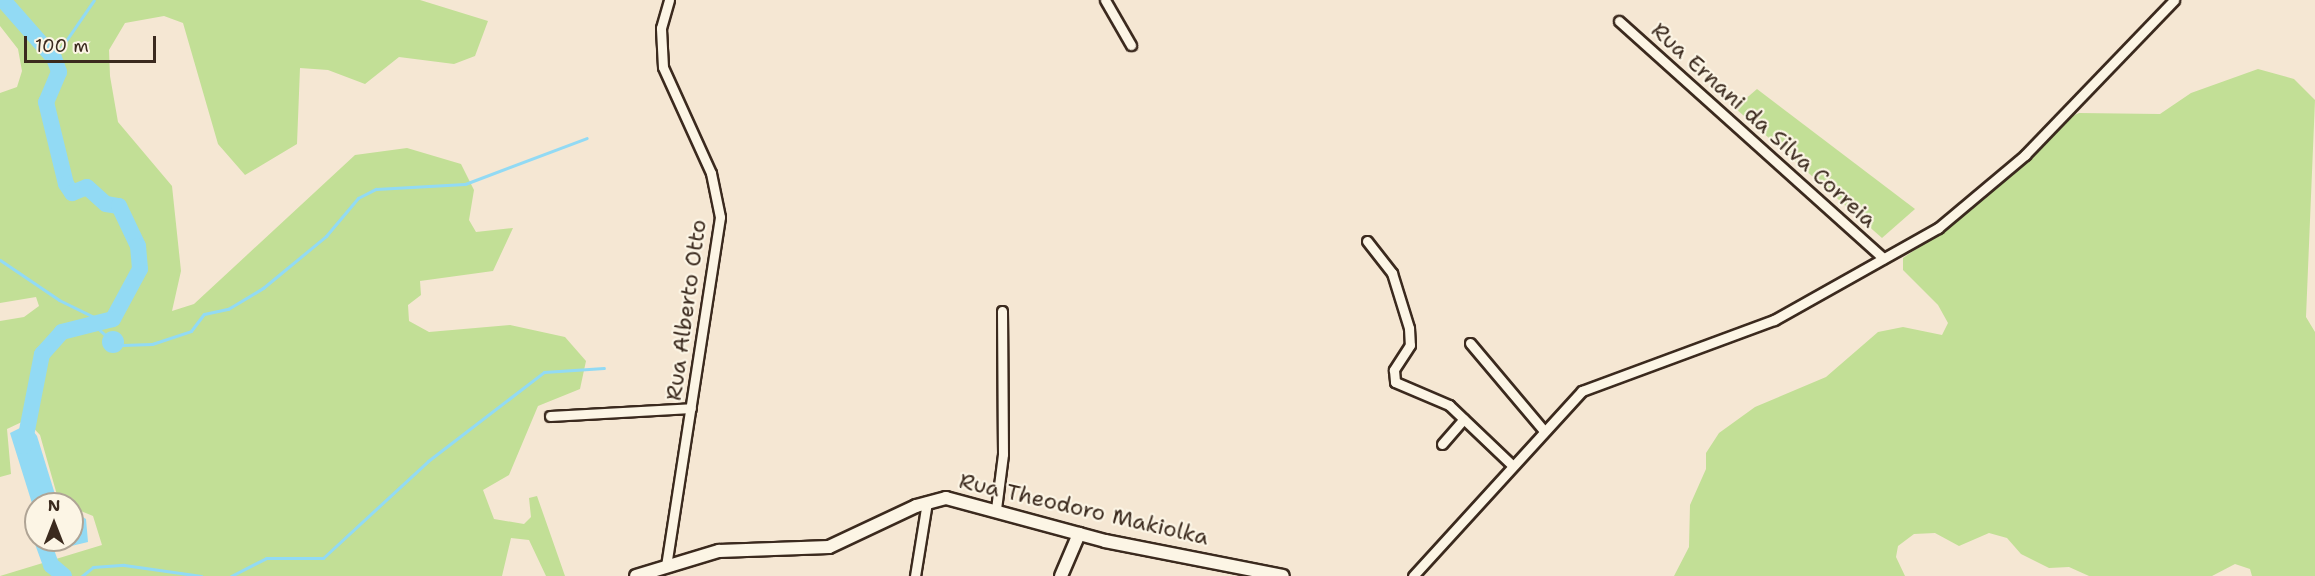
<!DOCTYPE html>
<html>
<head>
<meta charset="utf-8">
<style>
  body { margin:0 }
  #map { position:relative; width:2315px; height:576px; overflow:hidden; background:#f5e7d3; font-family:"Shantell Sans",sans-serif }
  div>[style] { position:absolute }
  .green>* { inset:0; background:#c2df96 }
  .water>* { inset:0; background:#92daf4 }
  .round { border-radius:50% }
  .stream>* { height:3px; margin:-1.5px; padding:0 1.5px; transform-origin:1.5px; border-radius:1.5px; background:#92daf4 }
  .river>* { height:16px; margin:-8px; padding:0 8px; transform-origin:8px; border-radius:8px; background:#92daf4 }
  .roads { filter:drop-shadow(2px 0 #3b2a1e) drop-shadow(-2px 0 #3b2a1e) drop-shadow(0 2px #3b2a1e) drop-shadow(0 -2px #3b2a1e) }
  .minor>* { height:9px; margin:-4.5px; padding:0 4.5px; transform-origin:4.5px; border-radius:4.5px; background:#fcf5e5 }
  .major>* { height:12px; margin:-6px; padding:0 6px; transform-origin:6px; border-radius:6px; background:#fcf5e5 }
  span { translate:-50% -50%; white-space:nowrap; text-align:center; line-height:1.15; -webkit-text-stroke:4.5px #fcf5e5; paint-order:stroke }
  .street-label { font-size:22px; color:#3b2a1e }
  .north { position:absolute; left:24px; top:492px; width:60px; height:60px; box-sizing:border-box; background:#fcf5e5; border:2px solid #afa495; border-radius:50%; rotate:0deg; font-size:16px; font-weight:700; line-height:24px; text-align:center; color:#3b2a1e }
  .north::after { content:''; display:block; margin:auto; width:21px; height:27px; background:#3b2a1e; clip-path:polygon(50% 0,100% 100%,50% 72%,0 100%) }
  .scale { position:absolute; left:24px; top:36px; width:132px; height:27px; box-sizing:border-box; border:3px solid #3b2a1e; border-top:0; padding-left:8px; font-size:18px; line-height:21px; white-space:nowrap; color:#3b2a1e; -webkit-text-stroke:4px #fcf5e5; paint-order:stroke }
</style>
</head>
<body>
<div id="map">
  <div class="green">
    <div style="clip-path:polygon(0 0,420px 0,488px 21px,475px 56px,454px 64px,399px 57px,365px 84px,328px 70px,300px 68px,297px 144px,245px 175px,218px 144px,183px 23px,164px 16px,125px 23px,109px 50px,110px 76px,118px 122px,172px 186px,181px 271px,172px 311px,194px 304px,355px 155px,407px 148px,461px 164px,474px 190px,469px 220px,476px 232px,513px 228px,493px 271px,420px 281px,421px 295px,408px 305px,409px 321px,429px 332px,510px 325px,565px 337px,586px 361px,580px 389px,538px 406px,509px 475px,483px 490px,494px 519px,524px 524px,531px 517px,529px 498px,537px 496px,565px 576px,546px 576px,529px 540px,511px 538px,502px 576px,0 576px,102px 545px,93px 516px,59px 502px,40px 435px,26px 420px,7px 429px,11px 474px,0 477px,0 321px,24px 317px,39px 306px,36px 297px,0 303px,0 93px,17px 87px,22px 71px,18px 49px,0 26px)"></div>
    <div style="clip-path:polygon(2258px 69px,2294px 79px,2315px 100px,2306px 317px,2315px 332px,2315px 576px,2252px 576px,2250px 569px,2235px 564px,2212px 576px,2089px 576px,2069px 567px,2049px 568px,2021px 554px,2007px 538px,1989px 533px,1959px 546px,1935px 533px,1914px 534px,1898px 546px,1896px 557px,1905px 576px,1674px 576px,1689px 547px,1690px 505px,1706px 469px,1706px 453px,1719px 433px,1755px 407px,1826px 377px,1878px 332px,1903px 327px,1942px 335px,1948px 323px,1938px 305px,1903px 270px,1903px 258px,1960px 219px,2064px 120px,2079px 113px,2160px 114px,2191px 93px)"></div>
    <div style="clip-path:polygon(1757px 89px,1915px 209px,1882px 238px,1735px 108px)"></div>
  </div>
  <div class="water">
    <div class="round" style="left:102px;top:331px;width:22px;height:22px"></div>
    <div style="clip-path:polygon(28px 424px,37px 436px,58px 504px,36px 504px,36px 516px,10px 433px)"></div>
    <div style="clip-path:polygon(72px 510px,86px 519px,88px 542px,63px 548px,56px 540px,72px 540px)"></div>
  </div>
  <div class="stream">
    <div style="left:54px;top:58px;width:70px;rotate:-55.4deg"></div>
    <div style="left:0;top:260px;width:71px;rotate:34.1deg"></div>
    <div style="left:59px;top:300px;width:48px;rotate:26deg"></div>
    <div style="left:93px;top:324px;width:15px;rotate:42deg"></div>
    <div style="left:122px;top:345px;width:30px;rotate:-2deg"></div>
    <div style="left:152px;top:344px;width:41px;rotate:-18.4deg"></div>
    <div style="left:191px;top:331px;width:21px;rotate:-53deg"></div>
    <div style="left:204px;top:314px;width:25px;rotate:-12deg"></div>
    <div style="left:228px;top:309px;width:41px;rotate:-31deg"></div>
    <div style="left:263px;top:288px;width:82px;rotate:-39.5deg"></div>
    <div style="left:326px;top:236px;width:50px;rotate:-49.9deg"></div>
    <div style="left:358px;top:198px;width:20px;rotate:-27deg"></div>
    <div style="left:376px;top:189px;width:89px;rotate:-3.2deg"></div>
    <div style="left:465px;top:184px;width:130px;rotate:-20.7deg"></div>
    <div style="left:82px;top:576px;width:14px;rotate:-39deg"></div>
    <div style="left:93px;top:567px;width:31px;rotate:-4deg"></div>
    <div style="left:124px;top:565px;width:78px;rotate:8.1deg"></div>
    <div style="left:231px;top:576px;width:39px;rotate:-27deg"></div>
    <div style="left:266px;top:558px;width:57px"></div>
    <div style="left:323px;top:558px;width:143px;rotate:-42.7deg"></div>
    <div style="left:428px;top:461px;width:146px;rotate:-37.5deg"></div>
    <div style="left:544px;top:372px;width:60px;rotate:-3.8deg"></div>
  </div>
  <div class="river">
    <div style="left:3px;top:0;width:77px;rotate:48.7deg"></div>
    <div style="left:54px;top:58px;width:15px;rotate:70deg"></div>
    <div style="left:59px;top:72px;width:33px;rotate:113deg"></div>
    <div style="left:46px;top:102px;width:84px;rotate:76.3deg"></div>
    <div style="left:66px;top:184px;width:11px;rotate:56deg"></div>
    <div style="left:72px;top:193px;width:16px;rotate:-22deg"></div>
    <div style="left:87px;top:187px;width:25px;rotate:42deg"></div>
    <div style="left:106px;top:204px;width:13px;rotate:9deg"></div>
    <div style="left:119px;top:206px;width:44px;rotate:64.6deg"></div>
    <div style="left:138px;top:246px;width:23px;rotate:85deg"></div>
    <div style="left:140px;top:269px;width:57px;rotate:118.4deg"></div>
    <div style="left:113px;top:319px;width:53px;rotate:165.7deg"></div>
    <div style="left:62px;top:332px;width:30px;rotate:132deg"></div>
    <div style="left:42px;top:354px;width:94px;rotate:101.1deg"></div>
    <div style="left:42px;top:540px;width:27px;rotate:70deg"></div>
    <div style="left:51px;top:565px;width:17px;rotate:40deg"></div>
  </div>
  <div class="roads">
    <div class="minor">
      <div style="left:1105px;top:0;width:52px;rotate:60deg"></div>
      <div style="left:1619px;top:21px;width:355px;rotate:41.9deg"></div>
      <div style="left:1367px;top:241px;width:41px;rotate:52deg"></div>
      <div style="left:1392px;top:273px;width:58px;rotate:72.8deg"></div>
      <div style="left:1409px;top:328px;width:17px;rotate:87deg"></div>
      <div style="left:1410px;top:345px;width:30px;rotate:123deg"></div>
      <div style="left:1394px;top:370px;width:12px;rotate:85deg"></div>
      <div style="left:1395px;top:382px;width:59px;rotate:23.1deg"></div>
      <div style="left:1449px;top:405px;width:88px;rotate:43.6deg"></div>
      <div style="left:1470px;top:343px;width:115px;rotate:49.9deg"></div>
      <div style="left:550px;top:416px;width:141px;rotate:-3.2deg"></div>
      <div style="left:1442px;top:444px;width:33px;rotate:-49deg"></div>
      <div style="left:996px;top:509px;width:55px;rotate:-82.7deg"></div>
      <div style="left:1003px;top:454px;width:143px;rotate:-90.4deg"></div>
      <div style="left:666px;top:566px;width:353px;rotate:-81.2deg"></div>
      <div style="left:720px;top:217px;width:45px;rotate:-101.6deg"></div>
      <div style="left:711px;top:173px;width:116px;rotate:-114.4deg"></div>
      <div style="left:663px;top:67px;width:39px;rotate:-93deg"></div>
      <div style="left:661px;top:28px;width:29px;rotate:-74deg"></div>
      <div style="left:915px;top:576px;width:75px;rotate:-80.8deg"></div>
      <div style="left:1413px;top:576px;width:251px;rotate:-47.6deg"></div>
      <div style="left:1582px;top:391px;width:205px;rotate:-20.3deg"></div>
      <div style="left:1774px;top:320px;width:188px;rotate:-29.3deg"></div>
      <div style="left:1938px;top:228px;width:114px;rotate:-40deg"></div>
      <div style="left:2025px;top:155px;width:215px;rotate:-46.1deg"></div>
    </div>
    <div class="major">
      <div style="left:636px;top:576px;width:87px;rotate:-16.8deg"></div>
      <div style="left:719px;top:551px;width:110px;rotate:-2.1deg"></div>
      <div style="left:829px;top:547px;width:96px;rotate:-25.2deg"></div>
      <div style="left:916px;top:506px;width:31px;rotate:-15deg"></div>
      <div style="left:946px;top:498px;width:165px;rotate:15.1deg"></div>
      <div style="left:1105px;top:541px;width:181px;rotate:11.1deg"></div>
      <div style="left:1061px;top:576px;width:46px;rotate:-66.8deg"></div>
    </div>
  </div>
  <div class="street-label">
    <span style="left:1764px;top:125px;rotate:42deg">Rua Ernani da Silva Correia</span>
    <span style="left:686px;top:310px;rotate:-82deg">Rua Alberto Otto</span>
    <span style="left:1084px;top:509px;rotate:13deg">Rua Theodoro Makiolka</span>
  </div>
  <div class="north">N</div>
  <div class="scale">100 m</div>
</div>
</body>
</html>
